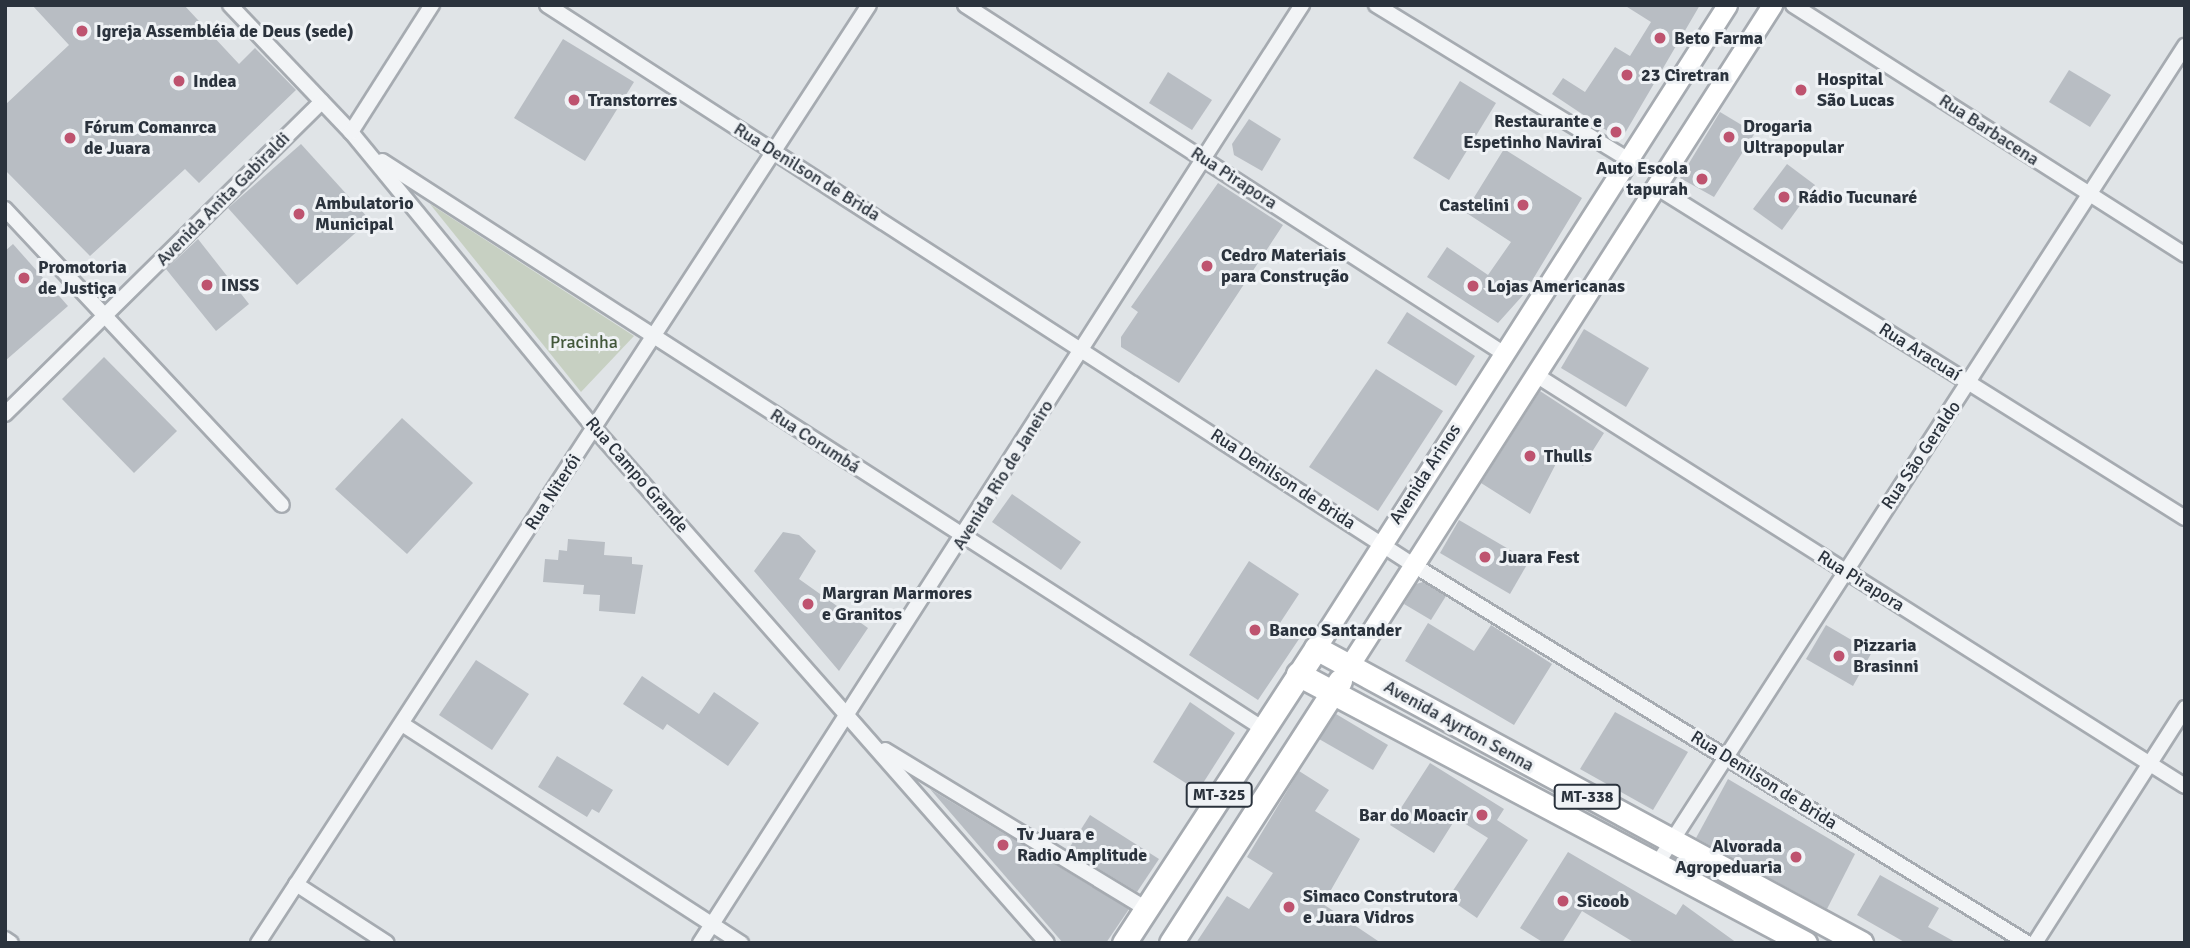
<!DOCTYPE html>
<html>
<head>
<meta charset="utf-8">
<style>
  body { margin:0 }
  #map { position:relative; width:2190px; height:948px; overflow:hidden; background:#e0e4e7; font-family:Signika,sans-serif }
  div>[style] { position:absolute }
  .green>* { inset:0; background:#c7d0c2 }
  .building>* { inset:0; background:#b8bdc3 }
  .roads { filter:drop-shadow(2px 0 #a6abb1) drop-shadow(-2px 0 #a6abb1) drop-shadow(0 2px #a6abb1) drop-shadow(0 -2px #a6abb1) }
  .street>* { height:14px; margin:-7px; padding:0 7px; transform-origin:7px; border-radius:7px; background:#f2f4f6 }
  .secondary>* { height:19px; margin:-9.5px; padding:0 9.5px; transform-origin:9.5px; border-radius:9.5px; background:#fff }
  .primary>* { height:23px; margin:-11.5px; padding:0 11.5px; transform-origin:11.5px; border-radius:11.5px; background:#fff }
  .dots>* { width:19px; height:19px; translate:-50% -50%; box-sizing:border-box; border:4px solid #eff2f5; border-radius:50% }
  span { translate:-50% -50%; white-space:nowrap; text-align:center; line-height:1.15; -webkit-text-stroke:6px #eff2f5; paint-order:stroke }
  .shield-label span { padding:2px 5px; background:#eff2f5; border:2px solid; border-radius:5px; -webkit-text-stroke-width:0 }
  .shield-label { font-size:16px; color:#2b333d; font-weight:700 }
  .poi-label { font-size:18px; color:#2b333d; font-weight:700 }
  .left { translate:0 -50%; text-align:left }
  .right { translate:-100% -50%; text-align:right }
  .street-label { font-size:18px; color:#2b333d }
  .park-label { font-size:18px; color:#42573a }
  .frame { position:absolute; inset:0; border:7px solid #2b333d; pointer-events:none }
</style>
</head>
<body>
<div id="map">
  <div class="green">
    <div style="clip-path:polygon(430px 204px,634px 336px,581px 392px)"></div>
  </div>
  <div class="building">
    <div style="clip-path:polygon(32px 5px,184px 5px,239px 64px,255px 48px,296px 90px,199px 183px,185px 169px,90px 256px,5px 170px,5px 105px,69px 45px)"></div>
    <div style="clip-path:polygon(1624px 5px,1700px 5px,1621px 140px,1552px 94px,1563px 78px,1585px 92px,1615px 47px,1630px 56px,1651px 22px)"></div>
    <div style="clip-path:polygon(563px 39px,634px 82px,585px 161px,514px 118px)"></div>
    <div style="clip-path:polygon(2069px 70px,2111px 95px,2090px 127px,2049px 102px)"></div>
    <div style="clip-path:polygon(1168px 72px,1212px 100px,1192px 130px,1149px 103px)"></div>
    <div style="clip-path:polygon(1460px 81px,1496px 103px,1449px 180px,1413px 158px)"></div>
    <div style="clip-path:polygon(1720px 112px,1755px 133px,1714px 197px,1680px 178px)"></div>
    <div style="clip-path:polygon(1249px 119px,1281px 139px,1262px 171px,1234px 155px,1232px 144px)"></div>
    <div style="clip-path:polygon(301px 144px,370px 220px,297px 285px,228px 208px)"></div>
    <div style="clip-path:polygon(1504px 149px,1582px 198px,1524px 294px,1498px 323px,1427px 277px,1447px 247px,1488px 275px,1511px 242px,1465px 212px)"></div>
    <div style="clip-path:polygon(1787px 164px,1815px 185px,1782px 230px,1753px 209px)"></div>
    <div style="clip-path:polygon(1218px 183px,1283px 225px,1179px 383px,1121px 347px,1121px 337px,1138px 312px,1131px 307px)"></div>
    <div style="clip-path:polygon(198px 239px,249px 304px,216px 331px,166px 269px)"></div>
    <div style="clip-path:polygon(13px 244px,68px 306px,5px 361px,5px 251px)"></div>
    <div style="clip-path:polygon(1407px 312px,1475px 356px,1456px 386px,1387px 343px)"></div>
    <div style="clip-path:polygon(1584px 329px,1649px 368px,1626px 407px,1561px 368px)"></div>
    <div style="clip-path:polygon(104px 357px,177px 431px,134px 473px,62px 399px)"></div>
    <div style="clip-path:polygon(1376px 369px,1443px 411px,1378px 511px,1309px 467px)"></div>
    <div style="clip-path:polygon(1540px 391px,1604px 433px,1583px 466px,1562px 452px,1530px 514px,1481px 483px)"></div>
    <div style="clip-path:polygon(402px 418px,473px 483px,407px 554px,335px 489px)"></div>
    <div style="clip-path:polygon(1012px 494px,1081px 542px,1061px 570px,992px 522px)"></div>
    <div style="clip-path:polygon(1459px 520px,1529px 561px,1510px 594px,1440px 553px)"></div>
    <div style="clip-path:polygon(783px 532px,799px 535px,816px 551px,799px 579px,868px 628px,839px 671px,754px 571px)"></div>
    <div style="clip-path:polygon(568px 539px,605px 542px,604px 555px,632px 557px,632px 564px,643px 565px,635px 614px,599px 611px,600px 595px,583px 594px,584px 585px,543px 582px,545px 559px,558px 560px,559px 550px,567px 551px)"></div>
    <div style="clip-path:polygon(1249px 561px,1299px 594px,1278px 626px,1299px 639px,1258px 700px,1189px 655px)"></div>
    <div style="clip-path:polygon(1423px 582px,1446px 596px,1431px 620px,1404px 604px,1416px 584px)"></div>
    <div style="clip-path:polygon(1428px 623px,1474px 651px,1491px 625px,1552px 664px,1514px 725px,1405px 661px)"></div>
    <div style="clip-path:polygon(1826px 625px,1872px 652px,1853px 686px,1806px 659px)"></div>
    <div style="clip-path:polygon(476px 660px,529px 694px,492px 750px,439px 715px)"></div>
    <div style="clip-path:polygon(642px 676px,699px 714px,714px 692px,759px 723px,728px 766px,667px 724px,663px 730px,623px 704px)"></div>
    <div style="clip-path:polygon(1190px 702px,1235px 733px,1198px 791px,1153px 762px)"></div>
    <div style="clip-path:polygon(1615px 712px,1688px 752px,1653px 810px,1580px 769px)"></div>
    <div style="clip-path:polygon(1336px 714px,1388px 745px,1373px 770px,1319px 739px)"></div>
    <div style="clip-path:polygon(557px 756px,613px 790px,599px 813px,592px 809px,587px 817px,538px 787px)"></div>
    <div style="clip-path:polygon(1430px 763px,1504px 809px,1497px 820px,1528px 840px,1477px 918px,1448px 898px,1488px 838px,1456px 818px,1434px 853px,1390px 825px)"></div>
    <div style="clip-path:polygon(1299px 771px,1329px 790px,1315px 811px,1360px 839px,1323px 904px,1381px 943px,1196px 943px,1227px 896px,1249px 909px,1273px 873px,1247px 857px)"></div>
    <div style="clip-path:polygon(1728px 779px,1855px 854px,1827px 909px,1696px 838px)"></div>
    <div style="clip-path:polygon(930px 789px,1129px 909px,1106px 943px,1063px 943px)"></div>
    <div style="clip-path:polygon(1090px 815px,1159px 859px,1137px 892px,1068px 850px)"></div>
    <div style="clip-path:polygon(1568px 852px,1676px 915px,1683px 904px,1737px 943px,1635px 943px,1582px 911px,1562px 943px,1544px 943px,1520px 928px)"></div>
    <div style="clip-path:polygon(1880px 875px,1939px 908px,1928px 927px,1957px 943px,1906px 943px,1857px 915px)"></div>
  </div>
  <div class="roads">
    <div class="street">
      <div style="left:230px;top:5px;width:175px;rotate:46.4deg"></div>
      <div style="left:351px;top:132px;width:384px;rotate:50.6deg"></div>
      <div style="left:595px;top:429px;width:684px;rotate:48.67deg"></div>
      <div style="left:547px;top:5px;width:1034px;rotate:32.88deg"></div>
      <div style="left:1415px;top:566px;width:719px;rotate:31.63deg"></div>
      <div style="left:965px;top:5px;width:641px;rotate:32.9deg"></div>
      <div style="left:1376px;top:5px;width:299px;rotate:31.5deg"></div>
      <div style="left:1793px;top:5px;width:465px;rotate:32.5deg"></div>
      <div style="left:351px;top:132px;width:151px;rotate:-57.5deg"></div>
      <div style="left:382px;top:161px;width:1047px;rotate:32.79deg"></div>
      <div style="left:1656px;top:187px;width:624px;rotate:32.03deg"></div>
      <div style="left:5px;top:209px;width:405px;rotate:46.9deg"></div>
      <div style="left:1536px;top:375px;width:768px;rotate:32.35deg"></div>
      <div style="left:5px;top:414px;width:445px;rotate:-44.6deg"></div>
      <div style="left:402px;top:724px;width:404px;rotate:32.9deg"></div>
      <div style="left:885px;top:750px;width:306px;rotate:31.3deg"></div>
      <div style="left:1657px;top:864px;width:974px;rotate:-57.16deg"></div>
      <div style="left:296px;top:884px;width:108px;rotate:33deg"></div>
      <div style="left:5px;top:939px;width:7px;rotate:34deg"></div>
      <div style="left:258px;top:943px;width:1119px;rotate:-56.92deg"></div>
      <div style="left:700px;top:943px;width:1115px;rotate:-57.31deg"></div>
      <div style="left:2035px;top:943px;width:279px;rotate:-57.4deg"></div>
    </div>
    <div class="secondary">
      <div style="left:1316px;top:648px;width:763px;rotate:-57.41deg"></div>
      <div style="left:1349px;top:666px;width:785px;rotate:-57.38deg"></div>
    </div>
    <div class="primary">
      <div style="left:1298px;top:674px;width:574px;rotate:27.95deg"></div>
      <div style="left:1124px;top:943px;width:352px;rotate:-56.9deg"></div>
      <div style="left:1316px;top:648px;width:620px;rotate:28.43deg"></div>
      <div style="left:1171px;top:943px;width:312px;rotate:-57.2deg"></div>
    </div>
  </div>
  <div class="dots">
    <div style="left:82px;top:31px;background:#be536f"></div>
    <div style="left:1660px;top:38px;background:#be536f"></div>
    <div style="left:1627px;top:75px;background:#be536f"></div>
    <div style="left:179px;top:81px;background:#be536f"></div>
    <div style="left:1801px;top:90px;background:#be536f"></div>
    <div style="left:574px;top:100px;background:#be536f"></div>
    <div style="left:1616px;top:132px;background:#be536f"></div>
    <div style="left:1729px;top:137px;background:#be536f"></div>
    <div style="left:70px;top:138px;background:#be536f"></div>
    <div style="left:1702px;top:179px;background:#be536f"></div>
    <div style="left:1784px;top:197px;background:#be536f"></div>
    <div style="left:1523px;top:205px;background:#be536f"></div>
    <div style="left:299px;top:214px;background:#be536f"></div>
    <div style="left:1207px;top:266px;background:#be536f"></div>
    <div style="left:24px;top:278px;background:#be536f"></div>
    <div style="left:207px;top:285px;background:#be536f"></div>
    <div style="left:1473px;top:286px;background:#be536f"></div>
    <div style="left:1530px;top:456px;background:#be536f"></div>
    <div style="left:1485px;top:557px;background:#be536f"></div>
    <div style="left:808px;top:604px;background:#be536f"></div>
    <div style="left:1255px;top:630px;background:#be536f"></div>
    <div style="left:1839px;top:656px;background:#be536f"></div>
    <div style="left:1482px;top:815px;background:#be536f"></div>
    <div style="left:1003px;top:845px;background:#be536f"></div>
    <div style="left:1796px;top:857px;background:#be536f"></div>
    <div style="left:1563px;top:901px;background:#be536f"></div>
    <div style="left:1289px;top:907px;background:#be536f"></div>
  </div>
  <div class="shield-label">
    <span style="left:1219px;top:795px">MT-325</span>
    <span style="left:1587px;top:797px">MT-338</span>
  </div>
  <div class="poi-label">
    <span class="left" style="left:96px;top:31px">Igreja Assembléia de Deus (sede)</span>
    <span class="left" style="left:1674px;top:38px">Beto Farma</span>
    <span class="left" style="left:1641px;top:75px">23 Ciretran</span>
    <span class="left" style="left:1817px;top:90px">Hospital<br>São Lucas</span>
    <span class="left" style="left:193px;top:81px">Indea</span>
    <span class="left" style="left:588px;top:100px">Transtorres</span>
    <span class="right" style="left:1602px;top:132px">Restaurante e<br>Espetinho Naviraí</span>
    <span class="left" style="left:1743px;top:137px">Drogaria<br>Ultrapopular</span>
    <span class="left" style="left:84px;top:138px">Fórum Comanrca<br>de Juara</span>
    <span class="right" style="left:1688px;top:179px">Auto Escola<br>tapurah</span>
    <span class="left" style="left:1798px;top:197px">Rádio Tucunaré</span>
    <span class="left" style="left:315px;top:214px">Ambulatorio<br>Municipal</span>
    <span class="right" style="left:1509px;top:205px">Castelini</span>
    <span class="left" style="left:1221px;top:266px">Cedro Materiais<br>para Construção</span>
    <span class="left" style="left:38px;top:278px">Promotoria<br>de Justiça</span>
    <span class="left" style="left:221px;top:285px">INSS</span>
    <span class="left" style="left:1487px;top:286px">Lojas Americanas</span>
    <span class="left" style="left:1544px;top:456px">Thulls</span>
    <span class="left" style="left:1499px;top:557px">Juara Fest</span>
    <span class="left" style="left:822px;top:604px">Margran Marmores<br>e Granitos</span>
    <span class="left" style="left:1269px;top:630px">Banco Santander</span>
    <span class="left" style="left:1853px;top:656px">Pizzaria<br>Brasinni</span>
    <span class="right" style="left:1468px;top:815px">Bar do Moacir</span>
    <span class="left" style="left:1017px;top:845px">Tv Juara e<br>Radio Amplitude</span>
    <span class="right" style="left:1782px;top:857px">Alvorada<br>Agropeduaria</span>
    <span class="left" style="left:1303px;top:907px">Simaco Construtora<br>e Juara Vidros</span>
    <span class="left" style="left:1577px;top:901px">Sicoob</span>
  </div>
  <div class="street-label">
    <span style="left:1989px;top:130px;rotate:33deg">Rua Barbacena</span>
    <span style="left:807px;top:172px;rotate:32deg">Rua Denilson de Brida</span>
    <span style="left:1234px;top:178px;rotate:33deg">Rua Pirapora</span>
    <span style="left:223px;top:199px;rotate:-45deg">Avenida Anita Gabiraldi</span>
    <span style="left:1920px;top:352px;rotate:32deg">Rua Aracuaí</span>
    <span style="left:815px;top:441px;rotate:33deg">Rua Corumbá</span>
    <span style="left:1921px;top:455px;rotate:-56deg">Rua São Geraldo</span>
    <span style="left:1425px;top:474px;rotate:-57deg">Avenida Arinos</span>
    <span style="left:637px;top:475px;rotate:49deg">Rua Campo Grande</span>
    <span style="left:1003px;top:475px;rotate:-58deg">Avenida Rio de Janeiro</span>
    <span style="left:1283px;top:479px;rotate:33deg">Rua Denilson de Brida</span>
    <span style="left:553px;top:492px;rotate:-57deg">Rua Niterói</span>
    <span style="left:1861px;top:581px;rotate:32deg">Rua Pirapora</span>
    <span style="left:1459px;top:726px;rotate:29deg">Avenida Ayrton Senna</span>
    <span style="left:1764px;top:780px;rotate:32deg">Rua Denilson de Brida</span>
  </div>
  <div class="park-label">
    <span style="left:584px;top:342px">Pracinha</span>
  </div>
  <div class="frame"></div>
</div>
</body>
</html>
